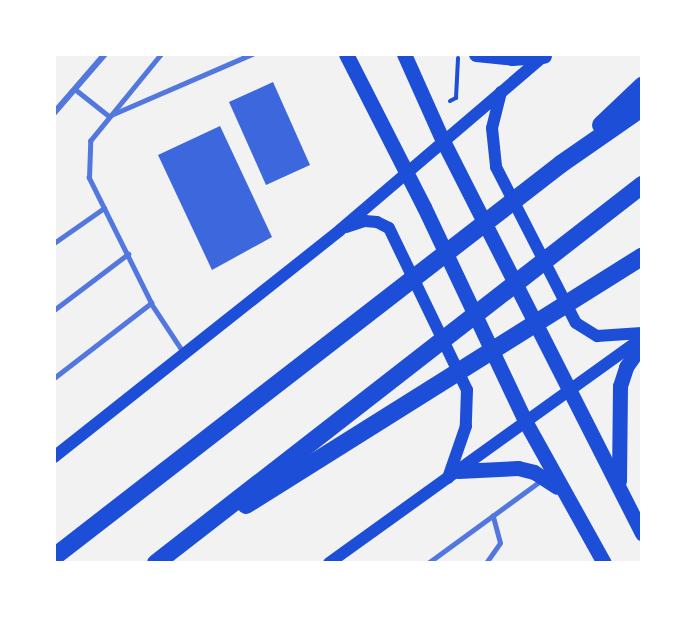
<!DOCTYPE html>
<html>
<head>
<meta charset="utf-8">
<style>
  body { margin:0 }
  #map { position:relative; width:696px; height:617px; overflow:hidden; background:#f2f2f2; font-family:Ubuntu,sans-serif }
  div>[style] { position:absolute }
  .building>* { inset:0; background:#3d67dc }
  .path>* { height:4px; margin:-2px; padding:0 2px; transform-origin:2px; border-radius:2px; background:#1d4ed8 }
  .service>* { height:4.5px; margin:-2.25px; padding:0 2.25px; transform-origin:2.25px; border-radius:2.25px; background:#5277de }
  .minor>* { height:6px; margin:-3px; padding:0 3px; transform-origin:3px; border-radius:3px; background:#5277de }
  .secondary>* { height:12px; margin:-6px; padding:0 6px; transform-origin:6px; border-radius:6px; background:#1d4ed8 }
  .primary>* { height:15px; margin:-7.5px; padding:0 7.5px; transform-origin:7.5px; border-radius:7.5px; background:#1d4ed8 }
  .motorway>* { height:18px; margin:-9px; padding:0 9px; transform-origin:9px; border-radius:9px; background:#1d4ed8 }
  span { translate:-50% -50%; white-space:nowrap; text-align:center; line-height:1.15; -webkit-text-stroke:5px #fff; paint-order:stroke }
  .frame { position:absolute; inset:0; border:56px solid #fff; pointer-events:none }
</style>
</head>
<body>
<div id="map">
  <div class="building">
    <div style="clip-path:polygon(273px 82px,310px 165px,266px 185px,229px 102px)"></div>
    <div style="clip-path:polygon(220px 126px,272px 237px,212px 270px,158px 155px)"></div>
  </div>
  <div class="path">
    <div style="left:450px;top:101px;width:7px;rotate:-27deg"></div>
    <div style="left:456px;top:98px;width:40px;rotate:-87.1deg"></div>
  </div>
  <div class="service">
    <div style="left:75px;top:89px;width:43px;rotate:38.5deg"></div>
    <div style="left:111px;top:115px;width:154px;rotate:-23.4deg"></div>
    <div style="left:54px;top:243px;width:61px;rotate:-35deg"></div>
    <div style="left:151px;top:303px;width:60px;rotate:56.6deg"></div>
    <div style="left:54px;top:310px;width:93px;rotate:-37.1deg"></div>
    <div style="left:54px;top:378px;width:123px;rotate:-37.7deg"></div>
    <div style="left:151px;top:303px;width:140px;rotate:-116.4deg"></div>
    <div style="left:89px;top:178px;width:37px;rotate:-88deg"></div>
    <div style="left:90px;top:141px;width:112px;rotate:-50.8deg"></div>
    <div style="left:428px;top:563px;width:141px;rotate:-36.1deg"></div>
    <div style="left:486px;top:563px;width:24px;rotate:-55deg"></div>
    <div style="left:500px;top:543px;width:28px;rotate:-105deg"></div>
  </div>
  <div class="minor">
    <div style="left:54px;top:113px;width:78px;rotate:-49.2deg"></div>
  </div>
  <div class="secondary">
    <div style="left:501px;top:92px;width:37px;rotate:104deg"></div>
    <div style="left:492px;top:128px;width:39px;rotate:84deg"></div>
    <div style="left:496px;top:167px;width:175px;rotate:62.9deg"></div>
    <div style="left:576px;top:323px;width:25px;rotate:32deg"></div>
    <div style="left:597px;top:336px;width:45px;rotate:-3.8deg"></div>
    <div style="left:346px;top:227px;width:20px;rotate:-18deg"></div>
    <div style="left:365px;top:221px;width:12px;rotate:5deg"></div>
    <div style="left:377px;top:222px;width:13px;rotate:27deg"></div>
    <div style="left:389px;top:228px;width:180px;rotate:64.3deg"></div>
    <div style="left:467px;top:390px;width:36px;rotate:92deg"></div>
    <div style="left:466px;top:426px;width:55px;rotate:109.1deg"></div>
    <div style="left:54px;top:457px;width:365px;rotate:-38.4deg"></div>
    <div style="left:340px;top:230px;width:270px;rotate:-40.5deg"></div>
    <div style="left:329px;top:563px;width:385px;rotate:-35.7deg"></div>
  </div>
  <div class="primary">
    <div style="left:346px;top:54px;width:172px;rotate:63deg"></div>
    <div style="left:424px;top:207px;width:237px;rotate:64.7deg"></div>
    <div style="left:525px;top:421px;width:162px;rotate:60.9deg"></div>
    <div style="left:404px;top:54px;width:95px;rotate:65.9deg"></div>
    <div style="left:443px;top:141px;width:440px;rotate:63.1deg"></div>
    <div style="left:476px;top:54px;width:36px;rotate:6deg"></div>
    <div style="left:512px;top:58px;width:32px;rotate:-4deg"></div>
    <div style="left:458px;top:471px;width:60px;rotate:-2.9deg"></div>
    <div style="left:518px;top:468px;width:16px;rotate:14deg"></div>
    <div style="left:534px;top:472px;width:27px;rotate:33deg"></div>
    <div style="left:619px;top:481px;width:95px;rotate:-89.4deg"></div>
    <div style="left:620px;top:386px;width:20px;rotate:-72deg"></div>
    <div style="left:626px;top:367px;width:28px;rotate:-55deg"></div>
  </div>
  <div class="motorway">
    <div style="left:601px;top:125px;width:57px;rotate:-43.6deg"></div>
    <div style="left:246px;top:505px;width:467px;rotate:-32.1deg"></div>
    <div style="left:54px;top:557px;width:641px;rotate:-37.78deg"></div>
    <div style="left:561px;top:164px;width:98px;rotate:-34.7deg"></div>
    <div style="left:156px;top:563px;width:616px;rotate:-37.87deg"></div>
  </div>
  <div class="frame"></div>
</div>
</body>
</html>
